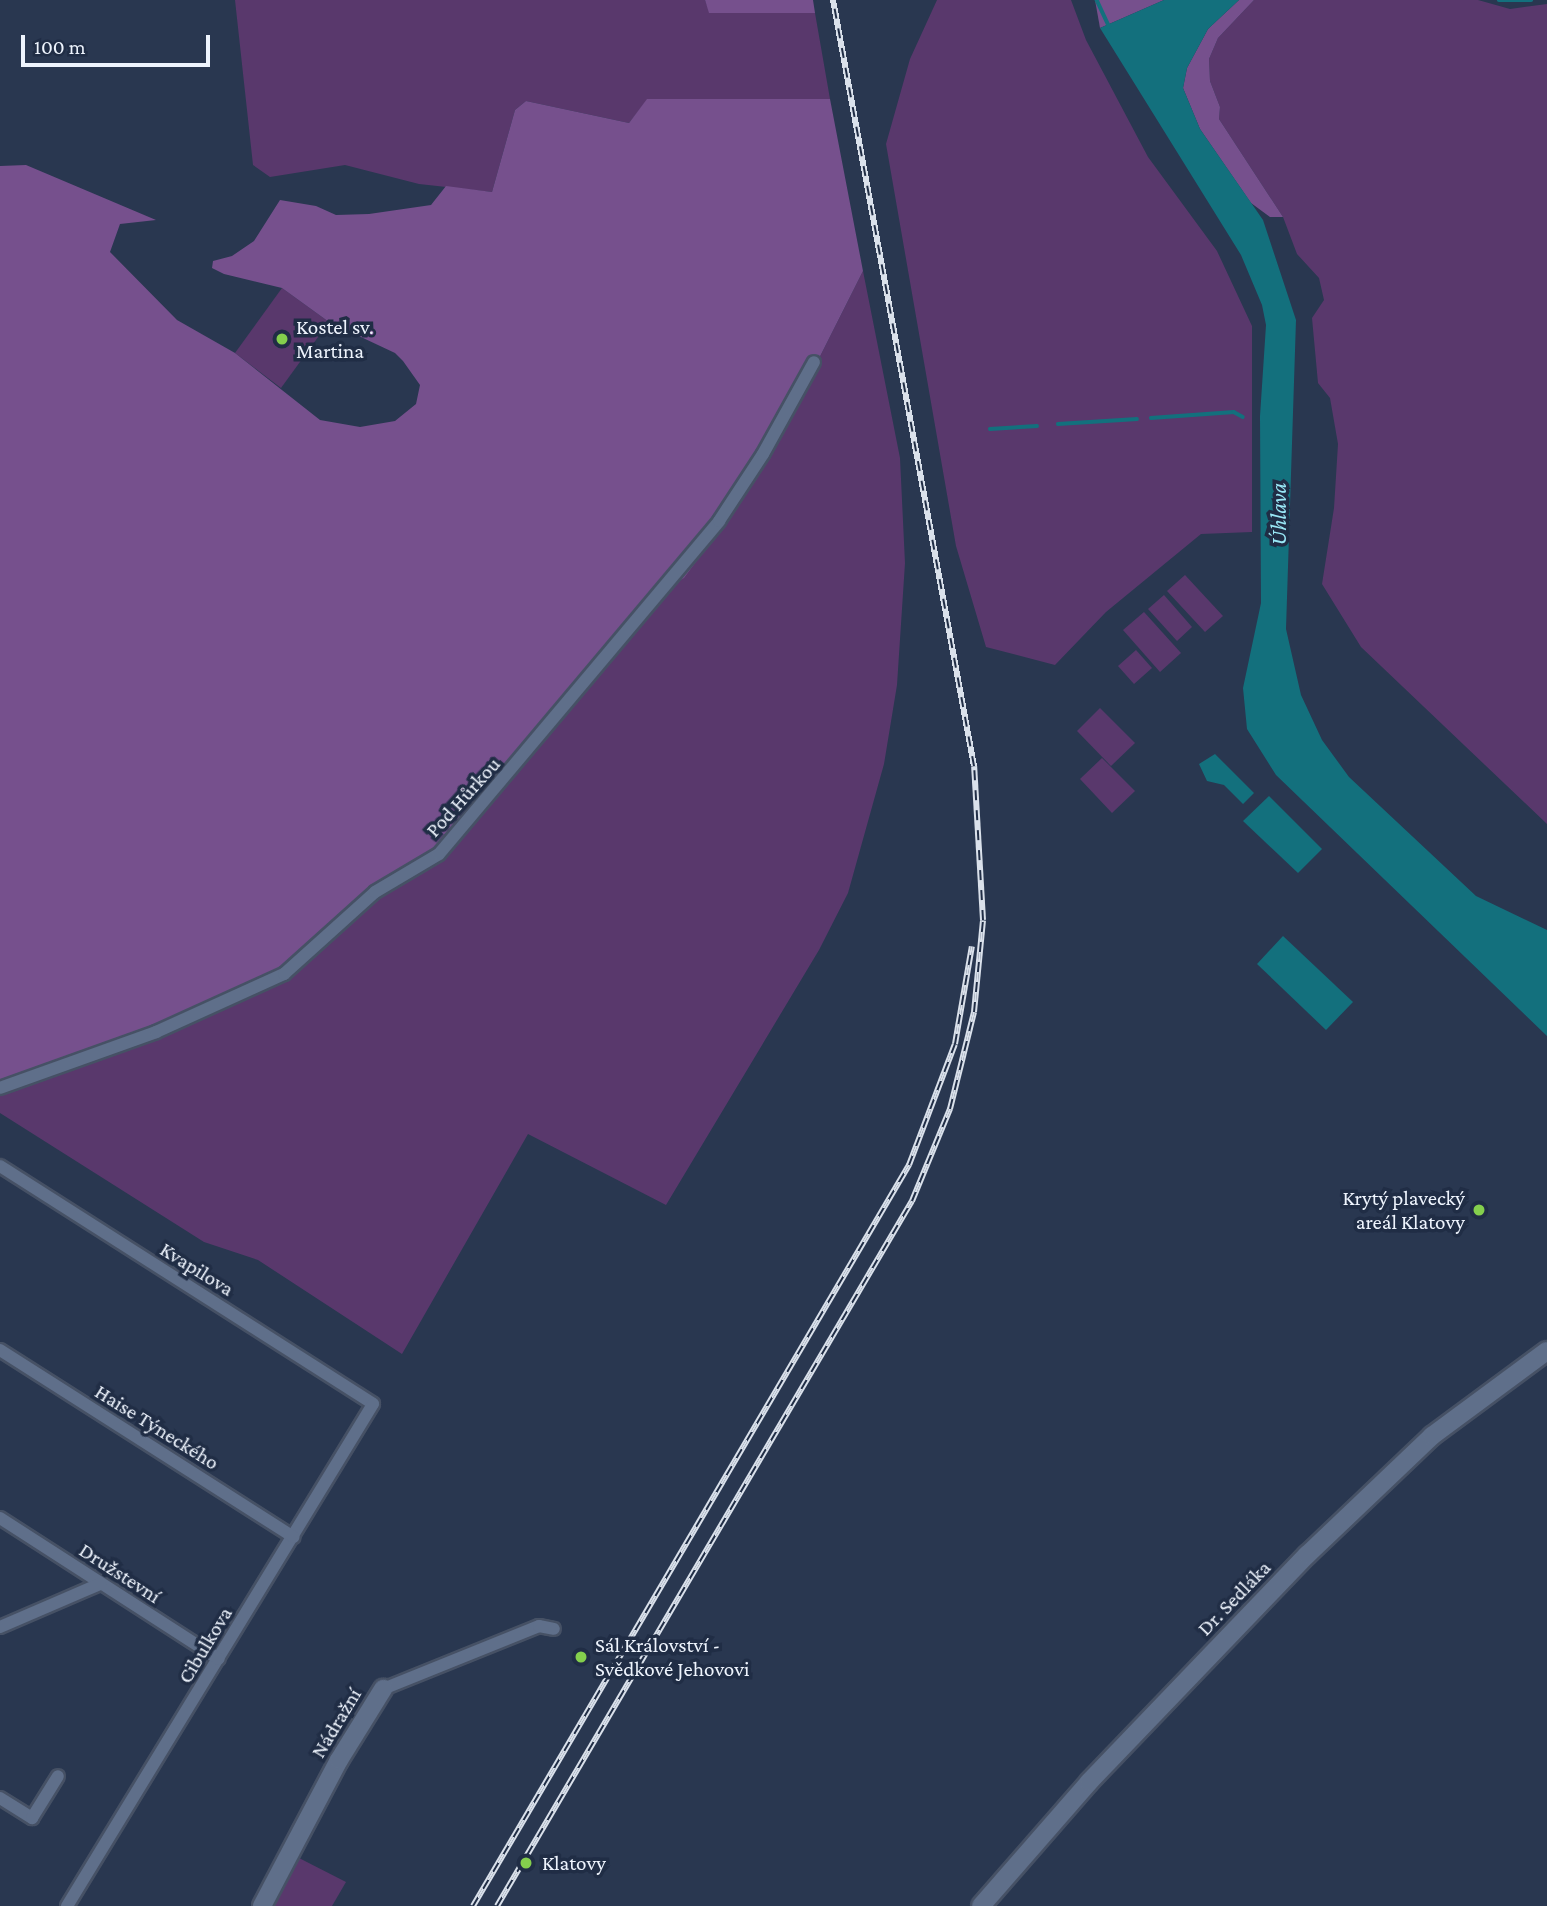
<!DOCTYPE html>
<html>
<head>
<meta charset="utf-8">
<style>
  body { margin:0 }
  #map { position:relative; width:1547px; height:1906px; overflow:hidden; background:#293750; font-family:"Crimson Pro",serif }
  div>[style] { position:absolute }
  .green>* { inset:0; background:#59386c }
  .forest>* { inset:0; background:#76508d }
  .water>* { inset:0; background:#13707d }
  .stream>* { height:3.5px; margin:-1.75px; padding:0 1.75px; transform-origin:1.75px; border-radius:1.75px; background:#13707d }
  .roads { filter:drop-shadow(2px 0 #465165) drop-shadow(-2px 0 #465165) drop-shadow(0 2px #465165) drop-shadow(0 -2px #465165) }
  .street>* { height:12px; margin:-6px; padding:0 6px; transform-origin:6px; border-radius:6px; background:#5f6f8a }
  .secondary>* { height:18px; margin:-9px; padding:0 9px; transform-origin:9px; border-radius:9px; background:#5f6f8a }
  .rail>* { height:6px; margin-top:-3px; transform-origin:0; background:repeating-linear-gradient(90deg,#202d45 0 10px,#dae1eb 0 20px); box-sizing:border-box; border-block:2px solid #dae1eb }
  .dots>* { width:19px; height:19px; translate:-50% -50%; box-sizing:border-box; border:4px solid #202d45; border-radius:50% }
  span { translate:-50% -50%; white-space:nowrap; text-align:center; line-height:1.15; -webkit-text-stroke:7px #202d45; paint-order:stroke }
  .poi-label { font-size:21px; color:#eef4fd }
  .left { translate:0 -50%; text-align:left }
  .right { translate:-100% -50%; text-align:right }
  .street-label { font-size:21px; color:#eef4fd }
  .water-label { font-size:23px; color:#99e8f6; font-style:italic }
  .scale { position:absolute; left:21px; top:35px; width:189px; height:32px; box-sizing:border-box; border:4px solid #eef4fd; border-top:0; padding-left:9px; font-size:21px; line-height:24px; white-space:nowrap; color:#eef4fd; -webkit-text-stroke:5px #202d45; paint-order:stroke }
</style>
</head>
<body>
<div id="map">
  <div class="green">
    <div style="clip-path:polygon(235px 0,705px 0,710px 13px,815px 13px,830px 99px,648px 99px,629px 123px,526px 101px,515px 110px,492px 192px,419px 184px,345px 165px,270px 177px,253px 165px)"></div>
    <div style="clip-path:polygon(937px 0,1071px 0,1086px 40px,1148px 157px,1217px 251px,1252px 326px,1252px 532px,1201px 534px,1106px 612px,1055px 665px,986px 647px,956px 546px,886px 144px,910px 59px)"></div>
    <div style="clip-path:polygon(1254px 0,1478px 0,1510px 9px,1547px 4px,1547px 824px,1361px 647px,1322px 584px,1334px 508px,1338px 444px,1330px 398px,1318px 383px,1312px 318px,1324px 300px,1319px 278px,1297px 254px,1283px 217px,1219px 119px,1220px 107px,1210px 81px,1209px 59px,1218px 38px)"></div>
    <div style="clip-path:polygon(863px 271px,900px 458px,905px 563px,897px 685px,884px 764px,848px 893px,819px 950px,666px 1205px,528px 1134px,402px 1354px,258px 1260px,204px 1242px,0 1113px,0 1093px,792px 412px)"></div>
    <div style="clip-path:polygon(282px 288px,329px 322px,281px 388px,235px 353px)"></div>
    <div style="clip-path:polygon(1185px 575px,1223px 616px,1205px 632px,1167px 591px)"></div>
    <div style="clip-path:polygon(1164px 595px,1192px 627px,1177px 641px,1148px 609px)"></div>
    <div style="clip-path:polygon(1144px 612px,1181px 653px,1160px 672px,1123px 630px)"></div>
    <div style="clip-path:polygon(1136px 650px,1152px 668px,1134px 684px,1118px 666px)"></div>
    <div style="clip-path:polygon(1100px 708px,1135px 743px,1111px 766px,1077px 731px)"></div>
    <div style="clip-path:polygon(1102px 758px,1135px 791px,1112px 813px,1080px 779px)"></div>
    <div style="clip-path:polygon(299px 1858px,346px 1882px,332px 1906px,274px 1906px)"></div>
  </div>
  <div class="forest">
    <div style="clip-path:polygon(705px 0,813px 0,815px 13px,709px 13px)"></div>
    <div style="clip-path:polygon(1095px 0,1164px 0,1100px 28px)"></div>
    <div style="clip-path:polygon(1239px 0,1254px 0,1218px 38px,1209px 59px,1210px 81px,1220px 107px,1219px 119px,1283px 217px,1270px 217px,1251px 203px,1200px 129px,1183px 88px,1187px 68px,1208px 29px)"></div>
    <div style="clip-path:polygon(647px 99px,830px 99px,863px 271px,792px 412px,728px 518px,684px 578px,667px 587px,448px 848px,376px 894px,285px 978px,0 1093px,0 166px,26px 165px,156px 220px,120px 224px,110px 252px,177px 320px,235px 353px,320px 420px,360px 427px,395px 421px,416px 404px,420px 385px,403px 361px,395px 353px,329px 322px,282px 288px,224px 274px,212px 268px,213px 261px,232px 256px,254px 241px,280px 200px,316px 206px,336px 215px,369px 214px,431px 205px,446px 186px,492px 192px,515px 110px,526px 101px,629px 123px)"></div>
  </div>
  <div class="water">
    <div style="clip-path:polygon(1164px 0,1239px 0,1208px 29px,1187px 68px,1183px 88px,1200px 129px,1263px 220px,1296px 320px,1286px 629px,1301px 695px,1322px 740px,1349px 777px,1476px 896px,1547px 930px,1547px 1036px,1276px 775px,1247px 729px,1243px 688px,1261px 603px,1260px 416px,1266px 325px,1262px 305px,1241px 255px,1100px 28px)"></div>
    <div style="clip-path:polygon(1215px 754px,1254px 793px,1243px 804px,1224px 785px,1207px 781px,1199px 764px)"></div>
    <div style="clip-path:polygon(1269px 796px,1322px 849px,1298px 873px,1243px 821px)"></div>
    <div style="clip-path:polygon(1283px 936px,1353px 1002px,1326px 1030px,1257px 964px)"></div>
  </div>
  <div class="stream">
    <div style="left:1097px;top:0;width:29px;rotate:65deg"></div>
    <div style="left:1499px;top:0;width:32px"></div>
    <div style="left:1151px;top:418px;width:83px;rotate:-4.1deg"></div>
    <div style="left:1234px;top:412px;width:10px;rotate:29deg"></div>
    <div style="left:1058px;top:424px;width:79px;rotate:-3.6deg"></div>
    <div style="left:990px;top:429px;width:47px;rotate:-3.7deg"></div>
  </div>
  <div class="roads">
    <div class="street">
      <div style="left:0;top:1088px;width:166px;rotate:-19.7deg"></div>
      <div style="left:156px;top:1032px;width:141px;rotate:-24.4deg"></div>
      <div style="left:284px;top:974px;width:122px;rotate:-42deg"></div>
      <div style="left:375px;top:892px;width:74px;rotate:-30.7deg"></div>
      <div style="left:439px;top:854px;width:435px;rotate:-49.9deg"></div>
      <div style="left:719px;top:521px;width:80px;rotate:-56.7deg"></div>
      <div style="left:763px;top:454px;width:105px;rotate:-61deg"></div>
      <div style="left:0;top:1166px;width:442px;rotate:32.5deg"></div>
      <div style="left:373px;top:1404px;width:588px;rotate:121.36deg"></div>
      <div style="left:0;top:1350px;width:348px;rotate:32.5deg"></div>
      <div style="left:0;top:1518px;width:260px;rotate:32.8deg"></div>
      <div style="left:0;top:1627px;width:109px;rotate:-23.3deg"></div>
      <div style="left:383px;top:1689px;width:168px;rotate:-22deg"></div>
      <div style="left:539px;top:1626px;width:15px;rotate:11deg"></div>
      <div style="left:0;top:1798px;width:38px;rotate:32deg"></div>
      <div style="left:32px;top:1818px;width:49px;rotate:-58.2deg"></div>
    </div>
    <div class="secondary">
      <div style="left:262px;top:1906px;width:165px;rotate:-62.2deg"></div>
      <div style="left:339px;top:1760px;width:84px;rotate:-58.2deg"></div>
      <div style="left:981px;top:1906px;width:164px;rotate:-48.9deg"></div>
      <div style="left:1089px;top:1782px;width:315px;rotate:-46.2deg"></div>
      <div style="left:1307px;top:1555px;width:173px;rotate:-43.6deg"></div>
      <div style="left:1432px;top:1436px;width:143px;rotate:-36.5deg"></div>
    </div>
  </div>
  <div class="rail">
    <div style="left:473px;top:1906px;width:860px;rotate:-59.53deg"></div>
    <div style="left:909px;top:1165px;width:129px;rotate:-69.2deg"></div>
    <div style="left:955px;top:1044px;width:99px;rotate:-80.2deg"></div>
    <div style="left:497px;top:1906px;width:818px;rotate:-59.52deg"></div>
    <div style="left:912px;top:1201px;width:100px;rotate:-67.6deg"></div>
    <div style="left:950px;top:1109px;width:100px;rotate:-76.1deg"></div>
    <div style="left:974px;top:1012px;width:92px;rotate:-84.4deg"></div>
    <div style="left:983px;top:920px;width:154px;rotate:-93.3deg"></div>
    <div style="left:974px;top:766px;width:779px;rotate:-100.43deg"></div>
  </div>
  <div class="dots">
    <div style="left:282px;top:339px;background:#84cf4d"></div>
    <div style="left:1479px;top:1210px;background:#84cf4d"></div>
    <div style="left:581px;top:1657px;background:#84cf4d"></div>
    <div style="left:526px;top:1863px;background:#84cf4d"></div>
  </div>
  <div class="poi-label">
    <span class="left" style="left:296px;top:339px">Kostel sv.<br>Martina</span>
    <span class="right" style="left:1465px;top:1210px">Krytý plavecký<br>areál Klatovy</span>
    <span class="left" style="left:595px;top:1657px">Sál Království -<br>Svědkové Jehovovi</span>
    <span class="left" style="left:542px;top:1863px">Klatovy</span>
  </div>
  <div class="street-label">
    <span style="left:463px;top:797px;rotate:-48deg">Pod Hůrkou</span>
    <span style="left:197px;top:1269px;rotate:32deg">Kvapilova</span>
    <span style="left:157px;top:1427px;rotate:32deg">Haise Týneckého</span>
    <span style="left:120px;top:1573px;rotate:33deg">Družstevní</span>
    <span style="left:1234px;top:1598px;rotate:-46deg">Dr. Sedláka</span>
    <span style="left:205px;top:1645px;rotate:-59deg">Cibulkova</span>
    <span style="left:336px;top:1723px;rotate:-59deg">Nádražní</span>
  </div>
  <div class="water-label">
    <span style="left:1278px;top:514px;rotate:-90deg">Úhlava</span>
  </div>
  <div class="scale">100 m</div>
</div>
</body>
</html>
